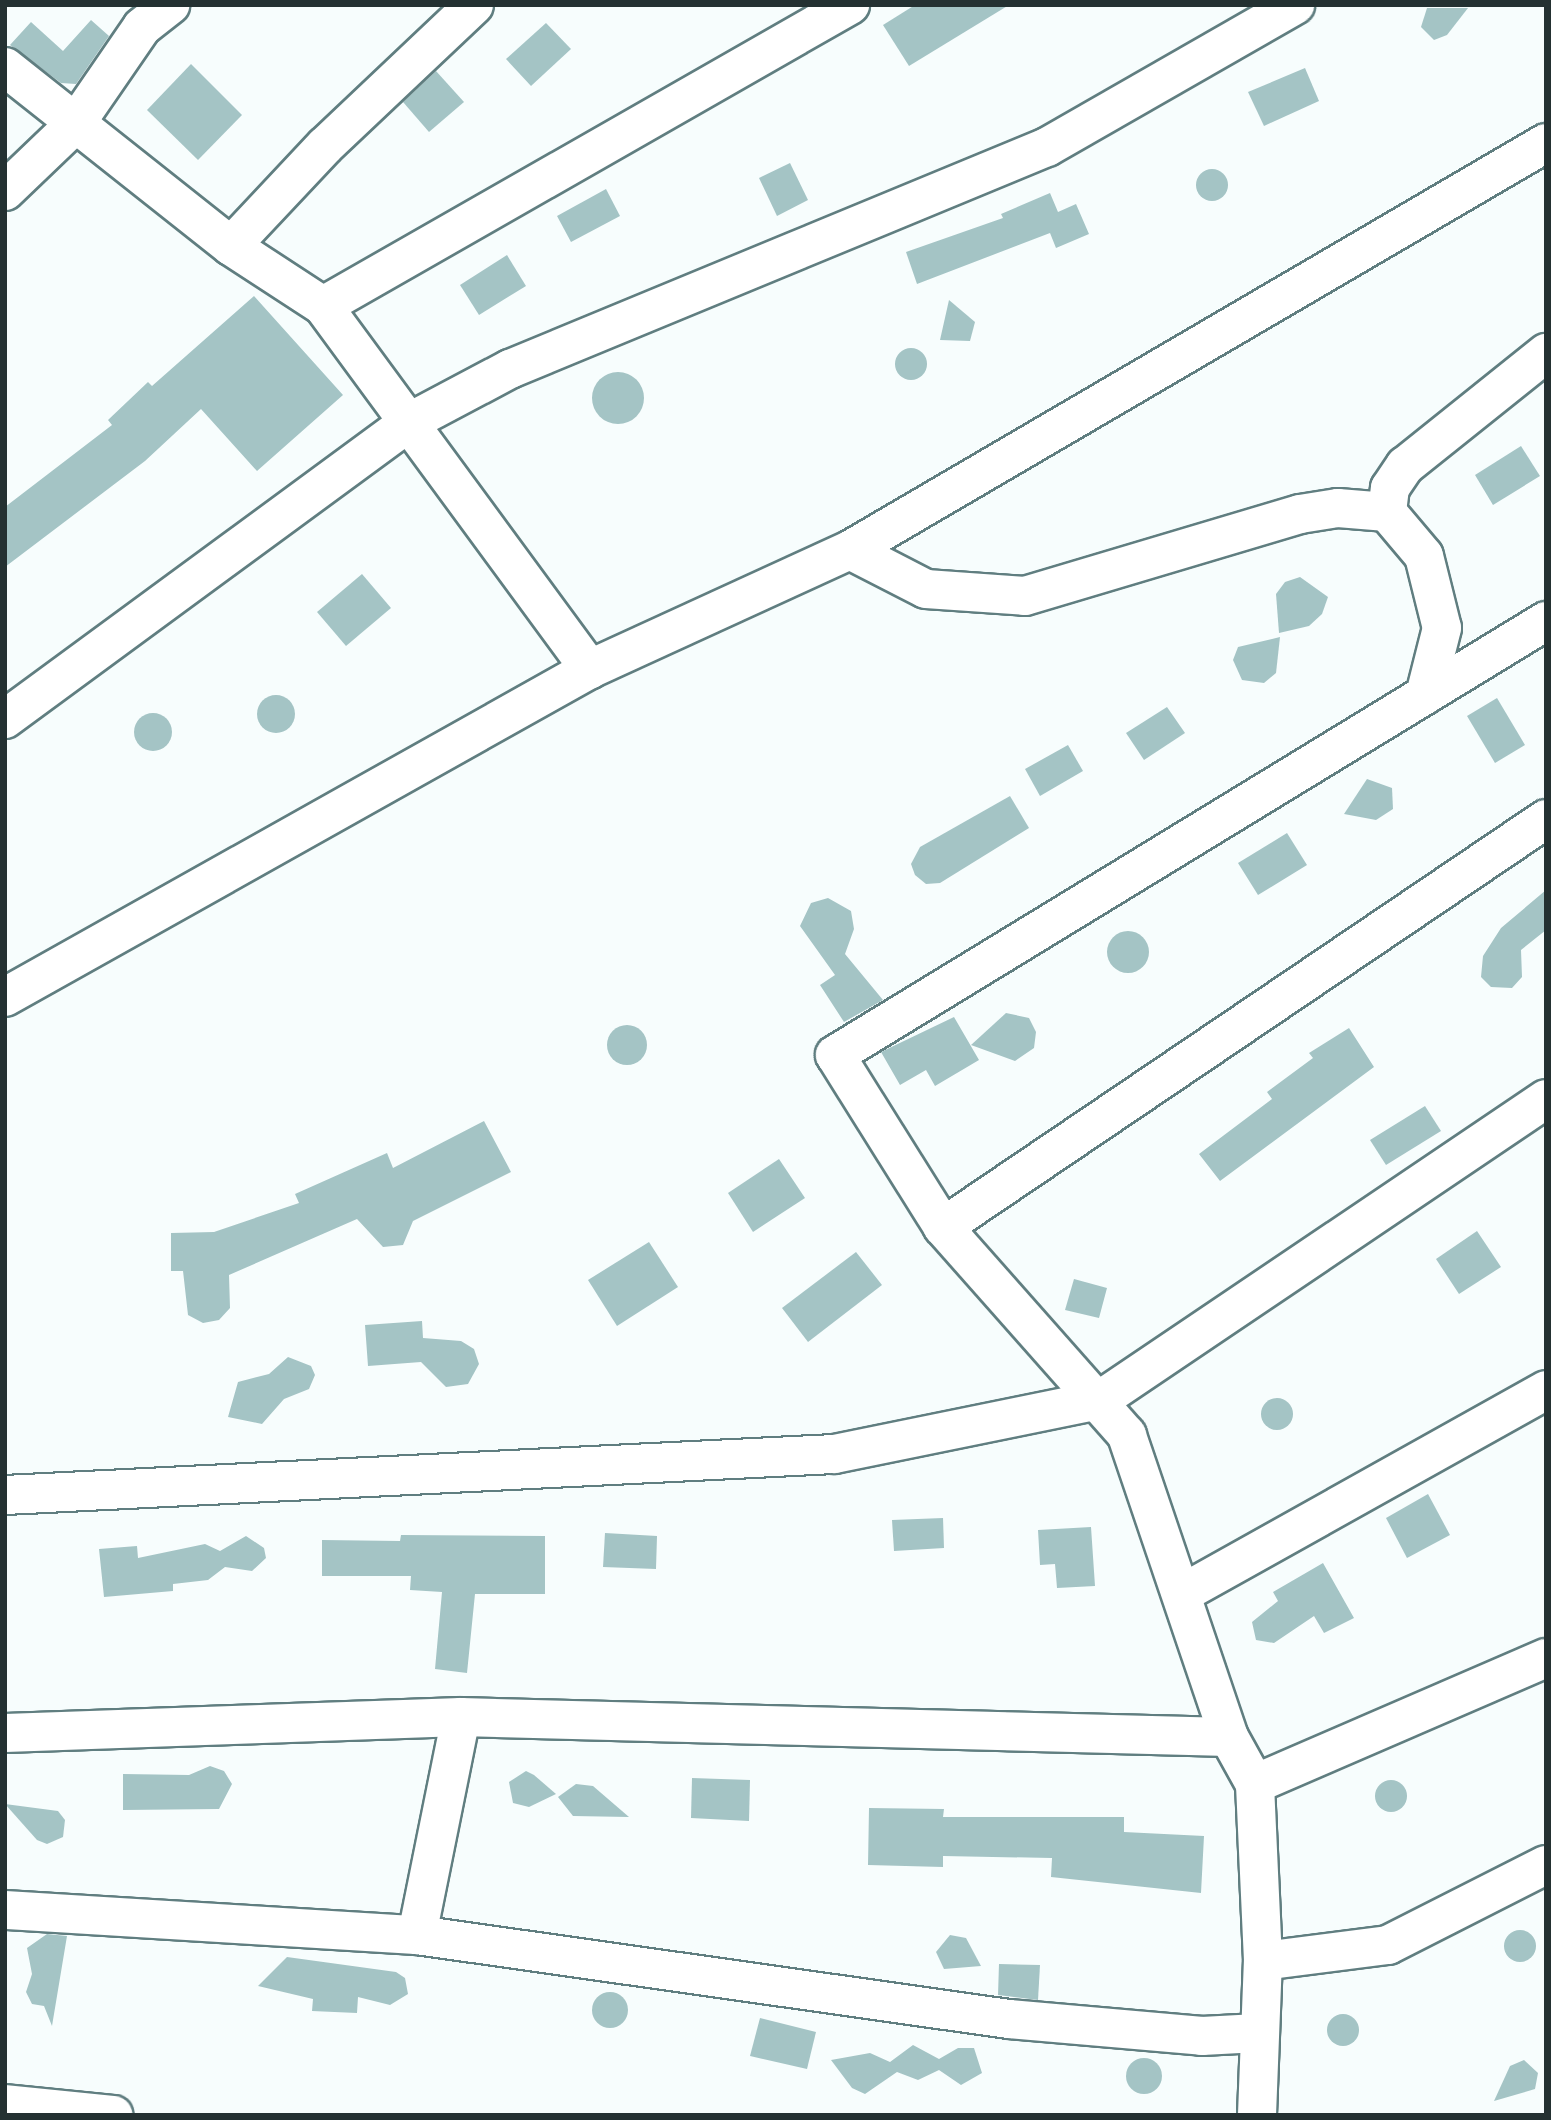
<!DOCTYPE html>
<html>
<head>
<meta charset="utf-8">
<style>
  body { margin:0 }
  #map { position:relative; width:1551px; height:2120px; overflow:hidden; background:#f7fdfd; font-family:"Titillium Web",sans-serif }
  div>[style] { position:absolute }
  .building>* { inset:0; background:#a4c4c5 }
  .round { border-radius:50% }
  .roads { filter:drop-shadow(2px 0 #607e80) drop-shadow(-2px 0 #607e80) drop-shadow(0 2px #607e80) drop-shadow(0 -2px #607e80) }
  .minor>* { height:38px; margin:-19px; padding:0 19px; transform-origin:19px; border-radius:19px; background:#fff }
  span { translate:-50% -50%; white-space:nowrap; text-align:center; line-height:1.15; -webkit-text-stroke:5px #fff; paint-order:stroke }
  .frame { position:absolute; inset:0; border:7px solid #243132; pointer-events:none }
</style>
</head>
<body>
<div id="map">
  <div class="building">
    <div style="clip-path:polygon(915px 5px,1009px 5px,909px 66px,883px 25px)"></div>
    <div style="clip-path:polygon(1427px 8px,1468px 8px,1447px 35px,1434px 40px,1421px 27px)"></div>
    <div style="clip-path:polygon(91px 20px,109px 36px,76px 84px,61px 83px,10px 45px,31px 22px,63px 51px)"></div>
    <div style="clip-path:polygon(546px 23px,571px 49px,531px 86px,506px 59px)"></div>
    <div style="clip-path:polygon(191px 64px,242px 115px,198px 160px,147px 110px)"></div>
    <div style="clip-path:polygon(1305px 68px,1319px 101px,1264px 126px,1248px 92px)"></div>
    <div style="clip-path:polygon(436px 71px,464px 102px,429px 132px,403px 102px)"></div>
    <div style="clip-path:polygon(790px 163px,808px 200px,777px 216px,759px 178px)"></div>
    <div class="round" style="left:1196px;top:169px;width:32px;height:32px"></div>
    <div style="clip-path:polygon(606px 189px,620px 216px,571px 242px,557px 216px)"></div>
    <div style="clip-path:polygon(1050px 193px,1058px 212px,1076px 204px,1089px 234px,1056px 248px,1050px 233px,917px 284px,906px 252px,1003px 218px,1001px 214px)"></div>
    <div style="clip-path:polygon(507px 255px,526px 286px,479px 315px,460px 285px)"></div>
    <div style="clip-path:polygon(254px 296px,343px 395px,257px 471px,201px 409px,145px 461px,5px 567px,5px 507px,112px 425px,108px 420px,148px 382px,152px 386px)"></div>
    <div style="clip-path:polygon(949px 300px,975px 322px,970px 341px,940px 340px)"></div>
    <div class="round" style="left:895px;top:348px;width:32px;height:32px"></div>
    <div class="round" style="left:592px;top:372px;width:52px;height:52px"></div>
    <div style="clip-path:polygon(1521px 446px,1540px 476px,1493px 505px,1475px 475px)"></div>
    <div style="clip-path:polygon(362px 574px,391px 608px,346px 646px,317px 612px)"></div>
    <div style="clip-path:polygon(1300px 577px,1328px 597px,1322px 614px,1309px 626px,1279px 633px,1276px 594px,1285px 582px)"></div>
    <div style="clip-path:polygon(1280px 637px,1276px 673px,1264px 683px,1242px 680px,1233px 660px,1238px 647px)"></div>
    <div class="round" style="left:257px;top:695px;width:38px;height:38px"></div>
    <div style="clip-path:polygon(1497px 698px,1525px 745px,1495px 763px,1467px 716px)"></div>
    <div style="clip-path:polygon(1167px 707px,1185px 733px,1144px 760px,1126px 733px)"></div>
    <div class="round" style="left:134px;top:713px;width:38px;height:38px"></div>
    <div style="clip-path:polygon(1068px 745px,1083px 771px,1040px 796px,1025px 769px)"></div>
    <div style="clip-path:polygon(1367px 779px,1392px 788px,1393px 809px,1376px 820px,1344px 814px)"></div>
    <div style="clip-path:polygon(1010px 796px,1029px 828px,940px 883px,926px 884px,915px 875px,911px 864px,920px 847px)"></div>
    <div style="clip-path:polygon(1287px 833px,1307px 865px,1258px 895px,1238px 863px)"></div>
    <div style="clip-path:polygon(1546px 890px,1546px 930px,1521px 950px,1522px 977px,1512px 988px,1491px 987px,1481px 977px,1483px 956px,1501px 928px)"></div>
    <div style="clip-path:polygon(828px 898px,851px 911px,854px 929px,845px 954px,883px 1000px,844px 1022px,820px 985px,835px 975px,800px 926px,811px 903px)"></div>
    <div class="round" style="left:1107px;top:931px;width:42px;height:42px"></div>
    <div style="clip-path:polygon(1006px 1013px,1029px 1018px,1036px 1032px,1034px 1048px,1015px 1061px,971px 1045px)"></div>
    <div style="clip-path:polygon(954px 1017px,979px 1060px,935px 1086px,926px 1070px,900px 1085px,881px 1052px)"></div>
    <div class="round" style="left:607px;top:1025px;width:40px;height:40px"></div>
    <div style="clip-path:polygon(1349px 1028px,1374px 1067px,1220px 1181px,1199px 1154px,1272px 1099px,1267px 1092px,1313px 1058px,1309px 1053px)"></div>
    <div style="clip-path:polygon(1425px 1106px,1441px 1131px,1386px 1165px,1370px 1140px)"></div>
    <div style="clip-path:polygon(484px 1121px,511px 1172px,413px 1221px,403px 1245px,383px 1247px,357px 1219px,229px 1275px,230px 1308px,219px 1320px,203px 1323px,188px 1315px,183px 1271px,171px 1271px,171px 1233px,214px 1232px,299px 1203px,295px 1194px,387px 1153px,393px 1168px)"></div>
    <div style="clip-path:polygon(779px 1159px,805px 1198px,753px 1232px,728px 1193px)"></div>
    <div style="clip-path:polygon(1477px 1231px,1501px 1267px,1459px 1294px,1436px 1259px)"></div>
    <div style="clip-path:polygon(649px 1242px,678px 1287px,617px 1326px,588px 1280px)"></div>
    <div style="clip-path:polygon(856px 1252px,882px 1285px,808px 1342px,782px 1308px)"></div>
    <div style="clip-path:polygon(1074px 1279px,1107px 1288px,1099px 1318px,1065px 1310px)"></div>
    <div style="clip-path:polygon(422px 1321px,423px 1338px,461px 1341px,474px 1349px,479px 1364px,468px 1384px,446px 1387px,421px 1362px,368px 1366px,365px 1325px)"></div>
    <div style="clip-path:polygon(288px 1357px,311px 1366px,315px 1375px,309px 1389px,284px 1399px,262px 1424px,228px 1417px,238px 1382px,269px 1374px)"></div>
    <div class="round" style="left:1261px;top:1398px;width:32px;height:32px"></div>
    <div style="clip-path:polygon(1428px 1494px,1450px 1535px,1407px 1558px,1386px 1518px)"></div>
    <div style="clip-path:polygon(943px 1518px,944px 1548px,894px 1551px,892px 1520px)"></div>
    <div style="clip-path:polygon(1091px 1527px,1095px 1586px,1057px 1588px,1055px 1564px,1040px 1565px,1038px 1530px)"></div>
    <div style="clip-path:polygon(605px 1533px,657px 1536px,656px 1569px,603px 1567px)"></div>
    <div style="clip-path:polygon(401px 1535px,545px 1536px,545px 1594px,475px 1594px,467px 1673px,435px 1669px,442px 1592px,410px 1590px,411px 1576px,322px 1576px,322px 1540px,400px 1541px)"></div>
    <div style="clip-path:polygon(246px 1536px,264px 1548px,266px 1558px,252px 1571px,225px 1567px,208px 1580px,173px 1584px,173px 1591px,104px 1597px,99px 1549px,137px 1546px,138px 1558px,205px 1544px,220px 1551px)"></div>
    <div style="clip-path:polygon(1323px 1563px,1354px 1618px,1324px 1633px,1314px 1616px,1274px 1643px,1256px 1640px,1252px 1622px,1278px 1601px,1273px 1592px)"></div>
    <div style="clip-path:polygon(210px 1766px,224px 1771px,232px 1784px,219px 1809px,123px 1810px,123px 1774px,189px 1775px)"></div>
    <div style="clip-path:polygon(526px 1771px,534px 1775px,556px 1794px,529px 1807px,513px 1803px,509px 1782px)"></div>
    <div style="clip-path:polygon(692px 1778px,750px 1780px,749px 1821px,691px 1818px)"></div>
    <div class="round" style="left:1375px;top:1780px;width:32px;height:32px"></div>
    <div style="clip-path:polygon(576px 1784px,593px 1786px,629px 1817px,573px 1816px,558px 1797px)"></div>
    <div style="clip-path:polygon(5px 1804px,58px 1811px,65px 1820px,63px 1837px,47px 1844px,37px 1840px)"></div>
    <div style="clip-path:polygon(869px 1808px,944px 1809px,943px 1817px,1124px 1817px,1124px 1832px,1204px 1836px,1201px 1893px,1051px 1877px,1052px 1858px,943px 1856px,943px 1867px,868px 1865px)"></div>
    <div class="round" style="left:1504px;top:1930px;width:32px;height:32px"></div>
    <div style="clip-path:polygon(47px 1934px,67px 1936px,52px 2026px,44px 2006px,32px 2004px,26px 1992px,32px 1974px,27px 1948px)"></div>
    <div style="clip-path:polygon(950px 1935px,966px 1938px,981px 1966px,944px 1969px,936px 1952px)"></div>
    <div style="clip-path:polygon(287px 1957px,396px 1972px,405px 1978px,408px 1994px,390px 2005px,358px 1997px,357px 2013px,312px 2011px,313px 1999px,258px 1986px)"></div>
    <div style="clip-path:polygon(999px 1964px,1040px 1965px,1038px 2000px,998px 1995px)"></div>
    <div class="round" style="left:592px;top:1992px;width:36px;height:36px"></div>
    <div class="round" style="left:1327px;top:2014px;width:32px;height:32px"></div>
    <div style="clip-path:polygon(760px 2018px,816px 2032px,807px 2069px,750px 2056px)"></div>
    <div style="clip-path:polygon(913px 2045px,939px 2059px,958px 2048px,974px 2048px,982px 2073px,961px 2085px,939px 2070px,918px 2080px,897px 2072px,865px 2094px,852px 2088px,831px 2060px,870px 2053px,890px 2062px)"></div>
    <div class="round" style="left:1126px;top:2058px;width:36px;height:36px"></div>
    <div style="clip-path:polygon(1524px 2060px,1538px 2073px,1535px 2089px,1494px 2101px,1510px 2066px)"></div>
  </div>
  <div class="roads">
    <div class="minor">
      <div style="left:5px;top:67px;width:288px;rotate:38.4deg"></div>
      <div style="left:231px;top:246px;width:110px;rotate:33.1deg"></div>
      <div style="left:323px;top:306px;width:451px;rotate:53.7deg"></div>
      <div style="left:5px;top:191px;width:98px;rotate:-43.8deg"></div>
      <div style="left:76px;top:123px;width:116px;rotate:-55.5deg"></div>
      <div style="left:142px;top:27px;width:36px;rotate:-38deg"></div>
      <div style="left:231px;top:246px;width:137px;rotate:-46.8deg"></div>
      <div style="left:325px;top:146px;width:205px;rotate:-43.4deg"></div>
      <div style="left:323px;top:306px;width:607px;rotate:-29.73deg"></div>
      <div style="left:1387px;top:512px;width:24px;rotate:-83deg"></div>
      <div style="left:1390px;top:488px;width:27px;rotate:-56deg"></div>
      <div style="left:1405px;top:466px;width:181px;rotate:-38.7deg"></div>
      <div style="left:850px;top:550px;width:85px;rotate:27.2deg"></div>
      <div style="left:926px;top:589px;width:99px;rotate:4deg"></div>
      <div style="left:1025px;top:596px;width:287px;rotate:-16.6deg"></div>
      <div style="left:1300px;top:514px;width:38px;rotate:-9deg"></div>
      <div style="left:1338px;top:508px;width:49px;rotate:4.7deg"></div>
      <div style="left:1387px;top:512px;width:57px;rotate:49.9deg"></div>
      <div style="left:1424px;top:556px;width:74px;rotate:76deg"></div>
      <div style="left:1442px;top:628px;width:69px;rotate:104.2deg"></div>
      <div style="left:5px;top:719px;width:498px;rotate:-36.3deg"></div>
      <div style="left:406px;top:424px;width:118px;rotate:-27.9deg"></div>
      <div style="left:510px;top:369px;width:581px;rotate:-22.46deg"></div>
      <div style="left:1047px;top:147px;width:286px;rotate:-29.8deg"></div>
      <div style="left:5px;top:997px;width:671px;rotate:-29.28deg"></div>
      <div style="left:590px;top:669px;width:286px;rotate:-24.6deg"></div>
      <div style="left:850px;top:550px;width:806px;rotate:-30.32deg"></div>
      <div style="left:943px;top:1227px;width:728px;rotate:-34.08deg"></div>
      <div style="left:5px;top:1495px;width:830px;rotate:-2.83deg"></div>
      <div style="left:834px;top:1454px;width:271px;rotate:-11.5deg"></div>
      <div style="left:1100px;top:1400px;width:538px;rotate:-34.01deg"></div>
      <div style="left:1183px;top:1593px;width:416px;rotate:-29.2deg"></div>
      <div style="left:5px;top:1733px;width:456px;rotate:-2deg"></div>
      <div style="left:461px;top:1717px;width:768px;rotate:1.49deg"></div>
      <div style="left:1255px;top:1784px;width:317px;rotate:-23.4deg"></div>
      <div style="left:5px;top:1910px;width:413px;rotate:3.5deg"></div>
      <div style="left:417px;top:1935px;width:598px;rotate:8.08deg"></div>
      <div style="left:1009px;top:2019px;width:194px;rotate:5deg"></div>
      <div style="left:1202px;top:2036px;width:56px;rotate:-3.1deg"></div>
      <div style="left:417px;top:1935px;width:222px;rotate:-78.6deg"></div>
      <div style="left:1263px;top:1961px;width:126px;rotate:-7.3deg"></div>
      <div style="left:1388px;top:1945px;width:177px;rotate:-26.9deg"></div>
      <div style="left:5px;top:2104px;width:109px;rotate:5.8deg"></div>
      <div style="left:1257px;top:2115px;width:154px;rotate:-87.8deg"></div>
      <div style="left:1263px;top:1961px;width:177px;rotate:-92.6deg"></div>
      <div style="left:1255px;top:1784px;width:54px;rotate:-119deg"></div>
      <div style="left:1229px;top:1737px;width:319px;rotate:-108.7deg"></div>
      <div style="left:1127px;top:1435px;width:278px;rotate:-131.5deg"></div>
      <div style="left:943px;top:1227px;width:203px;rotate:-122.1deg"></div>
      <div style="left:835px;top:1055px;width:833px;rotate:-31.4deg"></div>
    </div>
  </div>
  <div class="frame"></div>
</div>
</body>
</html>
